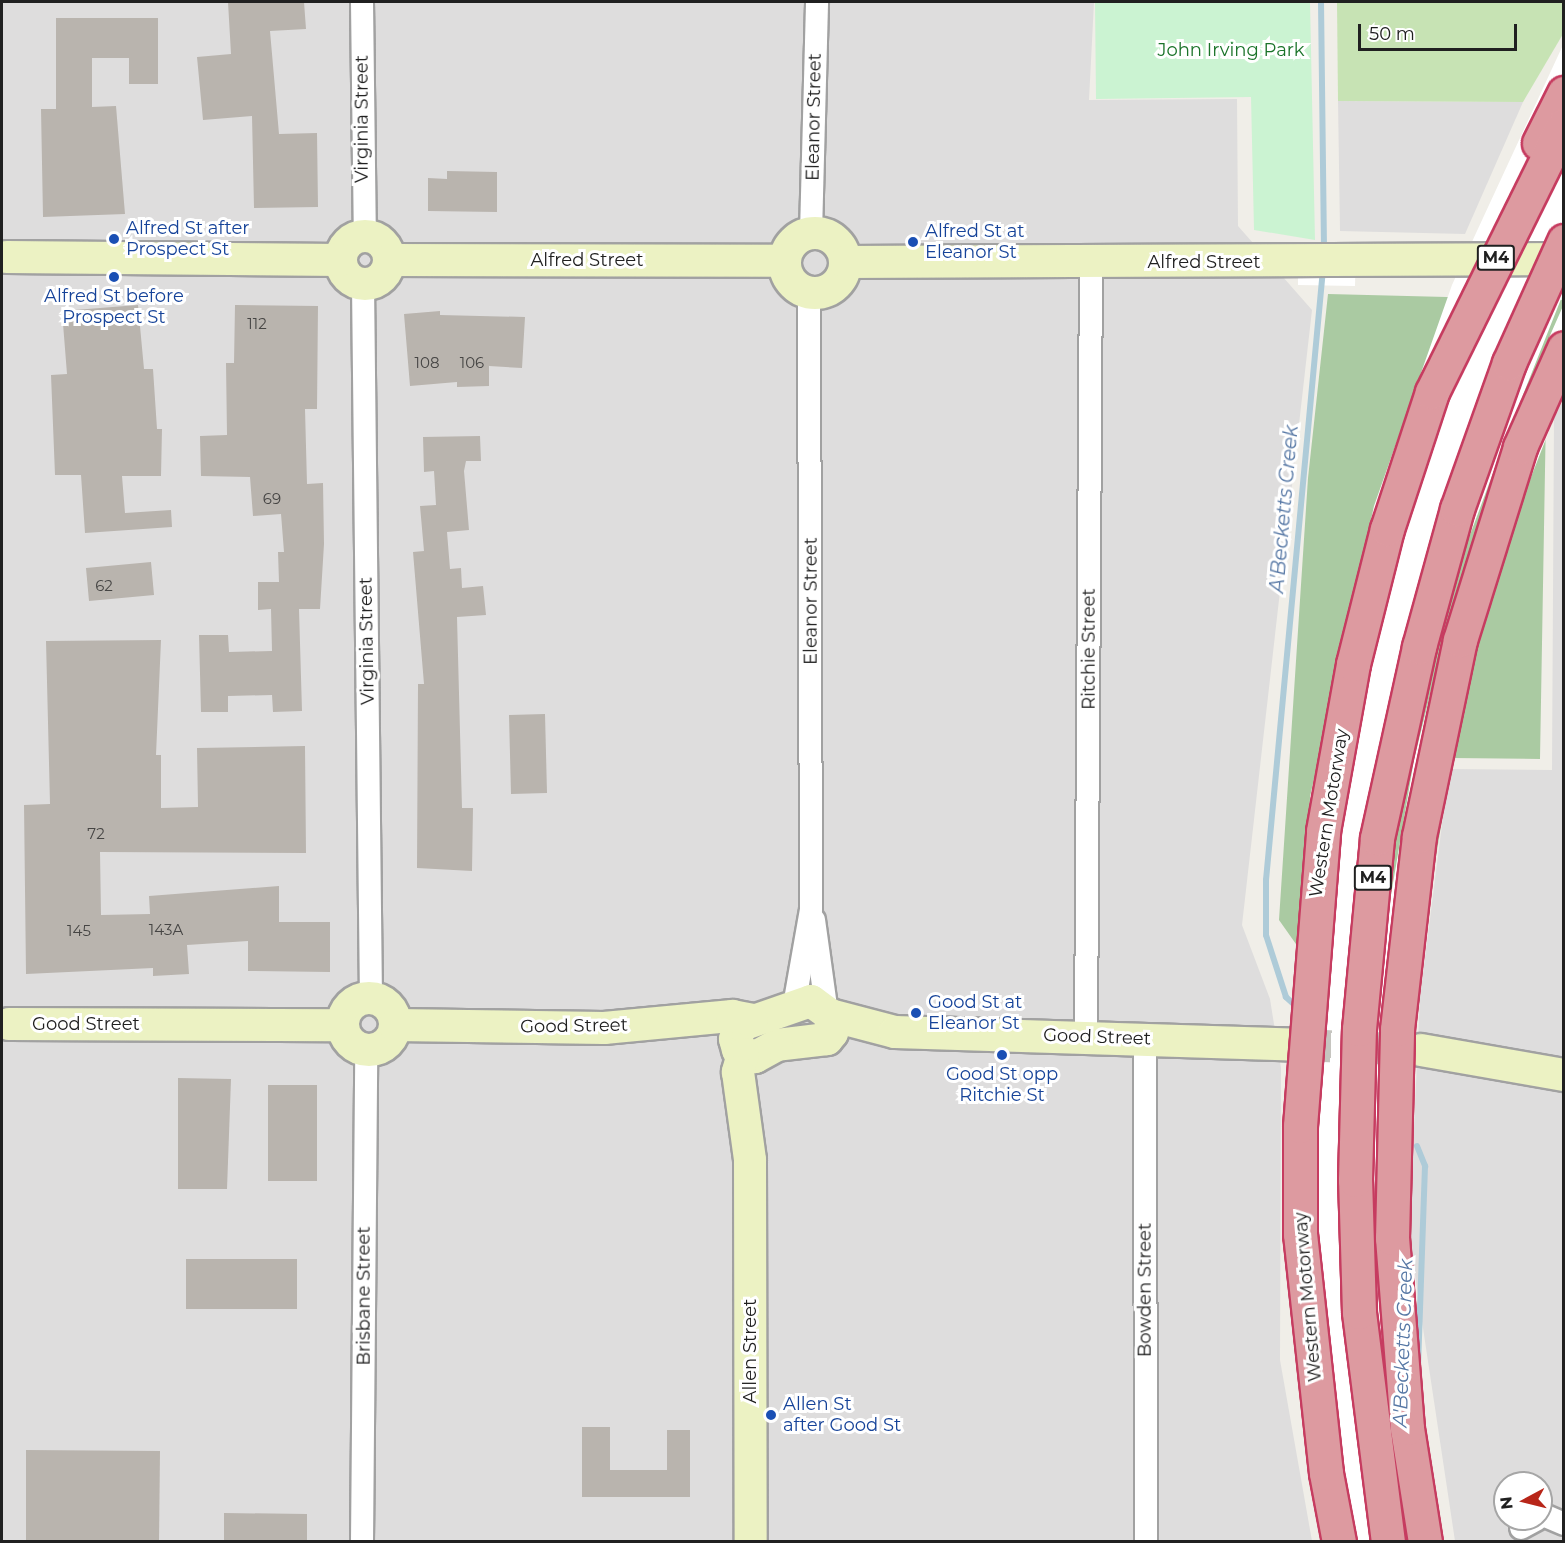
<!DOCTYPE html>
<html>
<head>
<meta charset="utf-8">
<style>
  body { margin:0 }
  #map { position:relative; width:1565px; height:1543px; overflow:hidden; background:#f0eee8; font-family:Montserrat,sans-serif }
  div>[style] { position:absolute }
  .residential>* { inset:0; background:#dedddd }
  .grass>* { inset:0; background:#c7e3b4 }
  .forest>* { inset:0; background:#aacaa2 }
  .park>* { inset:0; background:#cbf3d2 }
  .pier>* { inset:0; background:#fff }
  .stream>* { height:6px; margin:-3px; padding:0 3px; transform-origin:3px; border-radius:3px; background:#aecbd8 }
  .building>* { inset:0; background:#b9b4ae }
  .secondary-tunnel>* { height:32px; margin-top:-16px; transform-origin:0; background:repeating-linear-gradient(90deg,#c6c5c0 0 32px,transparent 0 48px) }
  .roads { filter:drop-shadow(2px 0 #a1a1a1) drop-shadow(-2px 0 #a1a1a1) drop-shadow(0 2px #a1a1a1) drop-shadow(0 -2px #a1a1a1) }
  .street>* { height:22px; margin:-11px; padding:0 11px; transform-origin:11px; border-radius:11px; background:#fff }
  .secondary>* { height:32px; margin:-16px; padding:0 16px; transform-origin:16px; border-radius:16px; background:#ecf2c3 }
  .secondary>.ring { margin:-16px; padding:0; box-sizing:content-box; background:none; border:32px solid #ecf2c3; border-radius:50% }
  .bridges { filter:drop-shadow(2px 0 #c63c60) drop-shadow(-2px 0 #c63c60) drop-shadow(0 2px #c63c60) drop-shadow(0 -2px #c63c60) }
  .highway-bridge>* { height:33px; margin:-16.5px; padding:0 16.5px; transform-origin:16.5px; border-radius:16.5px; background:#dd9aa0 }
  .dots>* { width:16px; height:16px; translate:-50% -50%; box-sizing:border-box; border:3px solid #fff; border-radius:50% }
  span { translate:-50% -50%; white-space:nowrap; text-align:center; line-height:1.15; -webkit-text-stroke:6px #fff; paint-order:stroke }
  .number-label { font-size:15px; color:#464544 }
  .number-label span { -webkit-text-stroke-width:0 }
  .shield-label span { padding:2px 4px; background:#fff; border:2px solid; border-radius:4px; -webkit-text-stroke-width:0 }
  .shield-label { font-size:16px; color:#202020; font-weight:700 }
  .park-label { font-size:18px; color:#1a7329 }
  .street-label { font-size:18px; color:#202020 }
  .transit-label { font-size:18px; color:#164399 }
  .left { translate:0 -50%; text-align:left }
  .water-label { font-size:20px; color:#5778a5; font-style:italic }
  .frame { position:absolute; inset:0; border:3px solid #202020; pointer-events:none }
  .north { position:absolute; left:1493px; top:1471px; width:60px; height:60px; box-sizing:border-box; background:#fff; border:2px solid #a6a6a6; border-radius:50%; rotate:263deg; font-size:16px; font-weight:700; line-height:24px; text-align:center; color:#202020 }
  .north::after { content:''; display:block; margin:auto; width:21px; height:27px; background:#b82619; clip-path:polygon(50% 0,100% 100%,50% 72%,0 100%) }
  .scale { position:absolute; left:1358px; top:24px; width:159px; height:27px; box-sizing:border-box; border:3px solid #202020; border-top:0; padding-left:8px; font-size:18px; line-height:21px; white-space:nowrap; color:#202020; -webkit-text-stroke:4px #fff; paint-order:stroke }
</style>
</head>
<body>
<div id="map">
  <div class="residential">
    <div style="clip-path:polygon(2px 2px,1094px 2px,1089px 100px,1237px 99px,1238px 226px,1312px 310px,1242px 925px,1270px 999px,1281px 1068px,1280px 1360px,1312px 1541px,2px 1542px)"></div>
    <div style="clip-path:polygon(1338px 101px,1523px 102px,1465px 234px,1340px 231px)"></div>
    <div style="clip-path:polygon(evenodd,1563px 401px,1563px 1541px,1455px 1541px,1409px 1235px,1420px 997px,1449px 769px,1552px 770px,1554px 418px,1563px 401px,1505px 1483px,1541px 1483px,1541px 1519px,1505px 1519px,1505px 1483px)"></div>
  </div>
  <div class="grass">
    <div style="clip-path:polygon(1337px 2px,1563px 2px,1563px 34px,1523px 102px,1338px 101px)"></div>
  </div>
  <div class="forest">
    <div style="clip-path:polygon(1328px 294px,1563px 300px,1563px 345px,1546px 413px,1540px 759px,1452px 758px,1411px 1011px,1339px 1005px,1279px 920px,1308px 478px)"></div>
  </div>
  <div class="park">
    <div style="clip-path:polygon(1095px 2px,1310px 2px,1315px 240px,1254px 230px,1251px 97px,1096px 99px)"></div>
  </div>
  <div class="pier">
    <div style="clip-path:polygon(1563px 45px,1563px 294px,1515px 415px,1563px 306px,1563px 395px,1526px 490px,1473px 663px,1432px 845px,1412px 1023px,1409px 1262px,1428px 1470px,1443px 1541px,1403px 1541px,1375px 1316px,1372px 1085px,1385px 930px,1414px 760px,1448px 621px,1499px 457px,1467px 543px,1430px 669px,1397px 811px,1374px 954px,1365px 1132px,1371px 1318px,1400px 1541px,1330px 1542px,1296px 1312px,1310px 797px,1374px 506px,1452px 285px)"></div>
    <div style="clip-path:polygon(1298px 246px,1356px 247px,1355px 286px,1298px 285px)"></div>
  </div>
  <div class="stream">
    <div style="left:1321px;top:2px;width:250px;rotate:89.3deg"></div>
    <div style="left:1297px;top:1007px;width:15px;rotate:-138deg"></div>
    <div style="left:1286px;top:997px;width:65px;rotate:-107.9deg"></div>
    <div style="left:1266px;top:935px;width:55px;rotate:-90deg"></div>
    <div style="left:1266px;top:880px;width:614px;rotate:-84.67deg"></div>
    <div style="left:1417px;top:1146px;width:22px;rotate:68deg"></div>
    <div style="left:1425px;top:1166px;width:197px;rotate:92deg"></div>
  </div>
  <div class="building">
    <div style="clip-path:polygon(228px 2px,304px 2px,306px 29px,270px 31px,279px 134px,317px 133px,318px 207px,254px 208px,252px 116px,203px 120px,197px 57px,231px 54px)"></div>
    <div style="clip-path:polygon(56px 18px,158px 18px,158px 84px,129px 84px,129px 58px,92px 58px,92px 107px,116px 106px,125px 214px,43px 217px,41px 109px,56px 109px)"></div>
    <div style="clip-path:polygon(447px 171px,497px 172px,497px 212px,428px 211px,428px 178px,447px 179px)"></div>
    <div style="clip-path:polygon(138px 305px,144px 369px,153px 369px,157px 429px,162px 429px,161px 476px,122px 476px,125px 513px,171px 510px,172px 527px,85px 533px,81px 475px,55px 475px,51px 375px,67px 374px,62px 311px)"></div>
    <div style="clip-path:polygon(235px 305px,318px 306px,317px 409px,305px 409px,307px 484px,323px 483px,324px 544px,320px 609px,299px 609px,302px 711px,273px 712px,272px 695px,228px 696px,228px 712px,201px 712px,199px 635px,228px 635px,229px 652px,272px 651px,271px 609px,258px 610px,258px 582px,279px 582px,278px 552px,284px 552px,281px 514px,253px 516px,250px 477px,201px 476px,200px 436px,227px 435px,226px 363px,234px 363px)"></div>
    <div style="clip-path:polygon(440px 311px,440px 315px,525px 317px,522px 368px,489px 366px,489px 386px,457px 387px,457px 382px,410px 386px,404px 314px)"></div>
    <div style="clip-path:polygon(480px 436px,481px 461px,466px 461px,464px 471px,469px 530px,447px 532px,450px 569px,461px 568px,462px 588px,483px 586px,486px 615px,457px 617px,462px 808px,473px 808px,472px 871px,417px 868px,418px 684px,424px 684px,413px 552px,424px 551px,420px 506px,436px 505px,434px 471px,424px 472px,423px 437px)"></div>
    <div style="clip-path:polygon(151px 562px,154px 595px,89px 601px,86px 568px)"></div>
    <div style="clip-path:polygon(161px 640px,156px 755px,161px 755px,161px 808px,198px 807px,197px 748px,305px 746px,306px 853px,100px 852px,101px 915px,150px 914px,149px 896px,279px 886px,279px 922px,330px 922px,330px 972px,248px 971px,248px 941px,187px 945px,189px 974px,153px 976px,153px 968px,26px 974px,24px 805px,50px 804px,46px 641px)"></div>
    <div style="clip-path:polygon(545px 714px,547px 793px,511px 794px,509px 715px)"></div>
    <div style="clip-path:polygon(178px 1078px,231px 1079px,227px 1189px,178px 1189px)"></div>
    <div style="clip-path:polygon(268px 1085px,317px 1085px,317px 1181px,268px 1181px)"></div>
    <div style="clip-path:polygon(186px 1259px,297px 1259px,297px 1309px,186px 1309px)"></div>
    <div style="clip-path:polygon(582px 1427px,610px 1427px,610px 1470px,667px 1470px,667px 1430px,690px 1430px,690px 1497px,582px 1497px)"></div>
    <div style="clip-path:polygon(26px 1450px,160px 1451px,159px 1542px,26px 1542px)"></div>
    <div style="clip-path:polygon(224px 1513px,307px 1514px,307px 1542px,224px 1542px)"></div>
  </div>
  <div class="secondary-tunnel">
    <div style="left:1299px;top:1045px;width:122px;rotate:2.3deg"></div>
  </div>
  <div class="roads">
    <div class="street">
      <div style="left:362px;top:2px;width:234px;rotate:89.3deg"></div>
      <div style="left:811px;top:233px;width:231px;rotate:-88.5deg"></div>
      <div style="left:363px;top:284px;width:714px;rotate:89.36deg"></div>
      <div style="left:814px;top:920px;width:88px;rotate:82.1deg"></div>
      <div style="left:794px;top:1006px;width:97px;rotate:-80deg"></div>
      <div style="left:811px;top:910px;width:618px;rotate:-90.19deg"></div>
      <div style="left:1086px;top:1036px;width:774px;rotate:-89.63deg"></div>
      <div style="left:1145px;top:1038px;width:504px;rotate:89.89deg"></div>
      <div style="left:1541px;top:1514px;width:25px;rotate:23deg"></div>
      <div style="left:1521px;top:1528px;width:18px;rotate:-29deg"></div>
      <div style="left:362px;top:1542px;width:491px;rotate:-89.5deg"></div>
    </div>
    <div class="secondary">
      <div class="ring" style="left:785px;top:233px;width:28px;height:28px"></div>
      <div class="ring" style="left:341px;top:236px;width:16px;height:16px"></div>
      <div style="left:7px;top:257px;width:334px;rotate:0.5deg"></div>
      <div style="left:389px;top:260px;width:396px;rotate:0.1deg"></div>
      <div style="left:845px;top:262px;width:719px;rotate:-0.24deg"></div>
      <div class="ring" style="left:343px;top:998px;width:20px;height:20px"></div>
      <div style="left:811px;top:1001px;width:24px;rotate:36deg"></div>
      <div style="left:830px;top:1015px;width:18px;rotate:84deg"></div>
      <div style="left:832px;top:1033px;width:8px;rotate:130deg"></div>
      <div style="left:827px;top:1039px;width:50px;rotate:173.2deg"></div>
      <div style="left:777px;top:1045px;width:25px;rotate:151deg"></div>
      <div style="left:755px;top:1057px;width:18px;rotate:-158deg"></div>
      <div style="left:738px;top:1050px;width:11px;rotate:-105deg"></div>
      <div style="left:735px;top:1039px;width:16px;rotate:-63deg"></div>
      <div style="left:742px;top:1025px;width:73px;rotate:-19.2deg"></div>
      <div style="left:830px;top:1015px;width:67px;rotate:14.7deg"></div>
      <div style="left:895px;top:1032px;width:404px;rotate:1.8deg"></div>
      <div style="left:9px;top:1024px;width:333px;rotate:0.2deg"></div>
      <div style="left:395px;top:1025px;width:209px;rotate:0.8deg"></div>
      <div style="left:604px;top:1028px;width:129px;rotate:-5.4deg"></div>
      <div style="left:732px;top:1016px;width:20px;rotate:11deg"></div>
      <div style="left:1421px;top:1050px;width:145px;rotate:9.9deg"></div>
      <div style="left:743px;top:1054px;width:19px;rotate:106deg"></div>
      <div style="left:738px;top:1072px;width:89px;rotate:82.2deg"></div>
      <div style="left:750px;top:1160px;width:382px;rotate:89.9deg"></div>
    </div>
  </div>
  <div class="bridges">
    <div class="highway-bridge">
      <div style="left:1539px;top:143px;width:56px;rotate:-63.4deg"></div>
      <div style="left:1339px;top:1542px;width:70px;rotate:-100.7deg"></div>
      <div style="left:1326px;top:1473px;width:240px;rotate:-96.2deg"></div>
      <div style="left:1300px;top:1234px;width:108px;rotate:-90deg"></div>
      <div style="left:1300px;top:1126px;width:296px;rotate:-85.5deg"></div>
      <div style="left:1323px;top:831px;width:170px;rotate:-79.8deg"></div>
      <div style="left:1353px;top:664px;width:139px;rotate:-75.9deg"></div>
      <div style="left:1387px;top:529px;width:144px;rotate:-71.8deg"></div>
      <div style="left:1432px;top:392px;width:298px;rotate:-63.7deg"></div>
      <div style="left:1388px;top:1542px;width:232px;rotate:-97.2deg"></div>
      <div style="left:1359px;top:1312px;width:132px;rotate:-91.7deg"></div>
      <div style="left:1355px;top:1180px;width:151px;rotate:-88.5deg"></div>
      <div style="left:1359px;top:1029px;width:192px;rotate:-84.6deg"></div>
      <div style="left:1377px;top:838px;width:196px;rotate:-77.6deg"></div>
      <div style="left:1419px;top:647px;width:143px;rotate:-74.6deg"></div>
      <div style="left:1457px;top:509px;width:155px;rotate:-70.4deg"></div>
      <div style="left:1509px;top:363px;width:134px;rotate:-65.7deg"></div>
      <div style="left:1425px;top:1542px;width:115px;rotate:-99deg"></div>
      <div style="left:1407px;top:1428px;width:191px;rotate:-94.5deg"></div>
      <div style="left:1392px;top:1238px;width:209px;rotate:-88.6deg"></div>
      <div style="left:1397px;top:1029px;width:194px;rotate:-83.5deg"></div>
      <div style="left:1419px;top:836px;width:200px;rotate:-78.2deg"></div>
      <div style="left:1460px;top:640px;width:202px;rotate:-72.7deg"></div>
      <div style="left:1520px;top:447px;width:108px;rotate:-66deg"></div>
    </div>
  </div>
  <div class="dots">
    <div style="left:114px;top:239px;background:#1a4fb4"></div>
    <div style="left:913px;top:242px;background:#1a4fb4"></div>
    <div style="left:114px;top:277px;background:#1a4fb4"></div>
    <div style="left:916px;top:1013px;background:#1a4fb4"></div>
    <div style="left:1002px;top:1055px;background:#1a4fb4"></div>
    <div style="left:771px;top:1415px;background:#1a4fb4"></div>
  </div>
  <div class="number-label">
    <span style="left:257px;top:324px">112</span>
    <span style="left:427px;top:363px">108</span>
    <span style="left:472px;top:363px">106</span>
    <span style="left:272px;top:499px">69</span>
    <span style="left:104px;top:586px">62</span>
    <span style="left:96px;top:834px">72</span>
    <span style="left:166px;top:930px">143A</span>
    <span style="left:79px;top:931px">145</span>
  </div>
  <div class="shield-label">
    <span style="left:1496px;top:258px">M4</span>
    <span style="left:1373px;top:878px">M4</span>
  </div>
  <div class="park-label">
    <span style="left:1231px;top:50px">John Irving Park</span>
  </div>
  <div class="street-label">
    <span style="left:814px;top:117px;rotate:-89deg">Eleanor Street</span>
    <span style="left:362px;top:119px;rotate:-90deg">Virginia Street</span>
    <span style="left:587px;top:260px">Alfred Street</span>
    <span style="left:1204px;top:262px">Alfred Street</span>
    <span style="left:811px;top:601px;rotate:-90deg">Eleanor Street</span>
    <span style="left:367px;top:641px;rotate:-91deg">Virginia Street</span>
    <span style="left:1089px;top:649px;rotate:-90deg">Ritchie Street</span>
    <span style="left:1329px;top:813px;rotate:-81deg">Western Motorway</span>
    <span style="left:86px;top:1024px">Good Street</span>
    <span style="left:574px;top:1026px;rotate:-1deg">Good Street</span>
    <span style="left:1097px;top:1037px;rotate:2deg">Good Street</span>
    <span style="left:1145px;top:1290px;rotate:-90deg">Bowden Street</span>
    <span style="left:364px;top:1296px;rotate:-90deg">Brisbane Street</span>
    <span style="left:1308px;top:1297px;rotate:-95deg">Western Motorway</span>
    <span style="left:750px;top:1351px;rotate:-90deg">Allen Street</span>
  </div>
  <div class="transit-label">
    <span class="left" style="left:126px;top:239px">Alfred St after<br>Prospect St</span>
    <span class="left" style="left:925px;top:242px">Alfred St at<br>Eleanor St</span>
    <span style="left:114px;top:307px">Alfred St before<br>Prospect St</span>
    <span class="left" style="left:928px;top:1013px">Good St at<br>Eleanor St</span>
    <span style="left:1002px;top:1085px">Good St opp<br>Ritchie St</span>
    <span class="left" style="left:783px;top:1415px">Allen St<br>after Good St</span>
  </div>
  <div class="water-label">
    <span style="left:1284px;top:509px;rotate:-85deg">A'Becketts Creek</span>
    <span style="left:1403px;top:1343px;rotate:-88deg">A'Becketts Creek</span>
  </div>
  <div class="frame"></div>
  <div class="north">N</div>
  <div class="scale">50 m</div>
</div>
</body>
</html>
